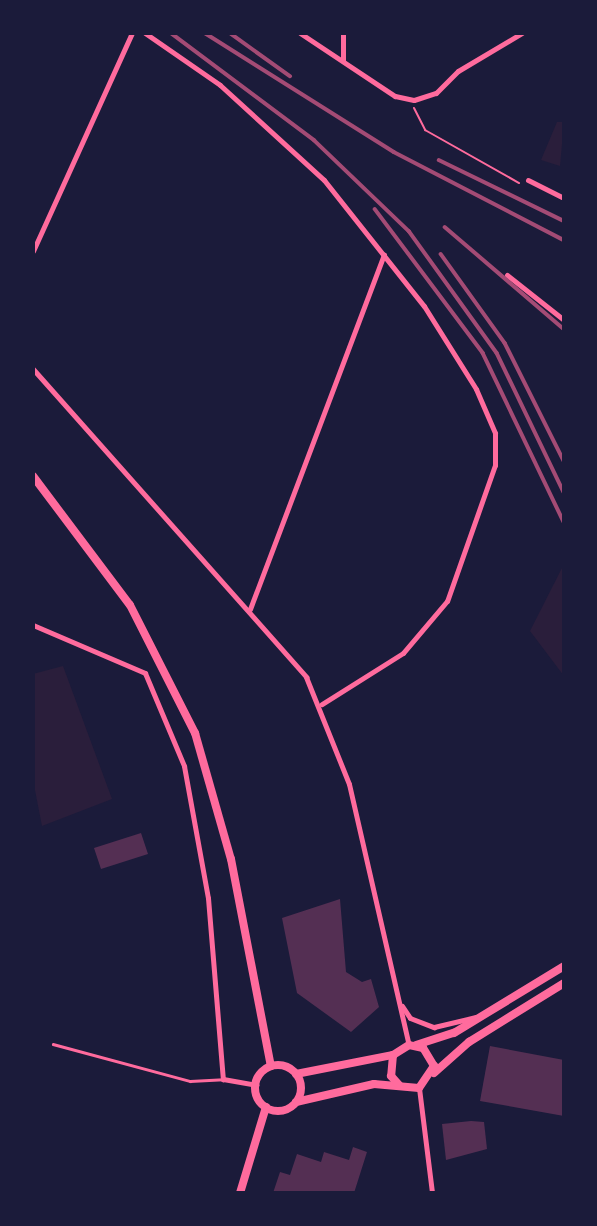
<!DOCTYPE html>
<html>
<head>
<meta charset="utf-8">
<style>
  body { margin:0 }
  #map { position:relative; width:597px; height:1226px; overflow:hidden; background:#1b1b3a; font-family:Montserrat,sans-serif }
  div>[style] { position:absolute }
  .green>* { inset:0; background:#2a1e3b }
  .building>* { inset:0; background:#542f53 }
  .path>* { height:2px; margin:-1px; padding:0 1px; transform-origin:1px; border-radius:1px; background:#ff6b9d }
  .service>* { height:2.5px; margin:-1.25px; padding:0 1.25px; transform-origin:1.25px; border-radius:1.25px; background:#ff6b9d }
  .minor>* { height:5px; margin:-2.5px; padding:0 2.5px; transform-origin:2.5px; border-radius:2.5px; background:#ff6b9d }
  .secondary>* { height:8px; margin:-4px; padding:0 4px; transform-origin:4px; border-radius:4px; background:#ff6b9d }
  .secondary>.ring { margin:-4px; padding:0; box-sizing:content-box; background:none; border:8px solid #ff6b9d; border-radius:50% }
  .rail>* { height:3.5px; margin:-1.75px; padding:0 1.75px; transform-origin:1.75px; border-radius:1.75px; background:#a44b75 }
  span { translate:-50% -50%; white-space:nowrap; text-align:center; line-height:1.15; -webkit-text-stroke:7px #1b1b3a; paint-order:stroke }
  .frame { position:absolute; inset:0; border:35px solid #1b1b3a; pointer-events:none }
</style>
</head>
<body>
<div id="map">
  <div class="green">
    <div style="clip-path:polygon(557px 122px,564px 122px,560px 166px,541px 160px)"></div>
    <div style="clip-path:polygon(564px 564px,564px 676px,530px 631px)"></div>
    <div style="clip-path:polygon(63px 666px,112px 799px,42px 826px,33px 780px,33px 674px)"></div>
  </div>
  <div class="building">
    <div style="clip-path:polygon(141px 833px,148px 854px,101px 869px,94px 848px)"></div>
    <div style="clip-path:polygon(340px 899px,346px 972px,362px 982px,371px 979px,379px 1007px,351px 1032px,297px 993px,282px 918px)"></div>
    <div style="clip-path:polygon(490px 1046px,564px 1060px,564px 1116px,480px 1101px)"></div>
    <div style="clip-path:polygon(471px 1121px,484px 1122px,487px 1149px,446px 1160px,442px 1124px)"></div>
    <div style="clip-path:polygon(353px 1147px,367px 1152px,354px 1193px,273px 1193px,280px 1172px,290px 1175px,297px 1154px,321px 1162px,324px 1152px,349px 1160px)"></div>
  </div>
  <div class="path">
    <div style="left:414px;top:108px;width:25px;rotate:63deg"></div>
    <div style="left:425px;top:130px;width:108px;rotate:29.4deg"></div>
  </div>
  <div class="service">
    <div style="left:53px;top:1044px;width:142px;rotate:15.1deg"></div>
    <div style="left:190px;top:1081px;width:33px;rotate:-3deg"></div>
  </div>
  <div class="minor">
    <div style="left:145px;top:33px;width:91px;rotate:34.7deg"></div>
    <div style="left:220px;top:85px;width:141px;rotate:42.4deg"></div>
    <div style="left:324px;top:180px;width:161px;rotate:51.6deg"></div>
    <div style="left:424px;top:306px;width:98px;rotate:57.9deg"></div>
    <div style="left:476px;top:389px;width:48px;rotate:66.6deg"></div>
    <div style="left:495px;top:433px;width:32px;rotate:90deg"></div>
    <div style="left:495px;top:465px;width:144px;rotate:109.4deg"></div>
    <div style="left:447px;top:601px;width:68px;rotate:130.2deg"></div>
    <div style="left:403px;top:653px;width:96px;rotate:147.8deg"></div>
    <div style="left:300px;top:33px;width:114px;rotate:33.6deg"></div>
    <div style="left:395px;top:96px;width:19px;rotate:12deg"></div>
    <div style="left:414px;top:100px;width:23px;rotate:-18deg"></div>
    <div style="left:436px;top:93px;width:31px;rotate:-45deg"></div>
    <div style="left:458px;top:71px;width:74px;rotate:-30.7deg"></div>
    <div style="left:343px;top:60px;width:27px;rotate:-90deg"></div>
    <div style="left:528px;top:180px;width:40px;rotate:26.6deg"></div>
    <div style="left:33px;top:251px;width:239px;rotate:-65.6deg"></div>
    <div style="left:507px;top:275px;width:73px;rotate:38.3deg"></div>
    <div style="left:33px;top:369px;width:412px;rotate:48.4deg"></div>
    <div style="left:306px;top:677px;width:115px;rotate:68.1deg"></div>
    <div style="left:349px;top:784px;width:268px;rotate:77.1deg"></div>
    <div style="left:250px;top:609px;width:379px;rotate:-69.3deg"></div>
    <div style="left:33px;top:625px;width:122px;rotate:23.2deg"></div>
    <div style="left:145px;top:673px;width:101px;rotate:67.2deg"></div>
    <div style="left:184px;top:766px;width:134px;rotate:79.7deg"></div>
    <div style="left:208px;top:898px;width:182px;rotate:85.3deg"></div>
    <div style="left:223px;top:1079px;width:34px;rotate:10deg"></div>
    <div style="left:402px;top:1006px;width:14px;rotate:56deg"></div>
    <div style="left:410px;top:1018px;width:26px;rotate:21deg"></div>
    <div style="left:434px;top:1027px;width:43px;rotate:-13.4deg"></div>
    <div style="left:419px;top:1088px;width:106px;rotate:82.9deg"></div>
  </div>
  <div class="secondary">
    <div style="left:33px;top:476px;width:161px;rotate:53.1deg"></div>
    <div style="left:130px;top:605px;width:144px;rotate:63.1deg"></div>
    <div style="left:195px;top:733px;width:131px;rotate:74.1deg"></div>
    <div style="left:231px;top:859px;width:211px;rotate:79.1deg"></div>
    <div style="left:416px;top:1045px;width:40px;rotate:-18deg"></div>
    <div style="left:454px;top:1033px;width:129px;rotate:-31.3deg"></div>
    <div class="ring" style="left:255px;top:1065px;width:38px;height:38px"></div>
    <div style="left:434px;top:1073px;width:47px;rotate:-41.5deg"></div>
    <div style="left:469px;top:1042px;width:112px;rotate:-31.8deg"></div>
    <div style="left:296px;top:1074px;width:99px;rotate:-11.1deg"></div>
    <div style="left:296px;top:1102px;width:80px;rotate:-13deg"></div>
    <div style="left:374px;top:1084px;width:45px;rotate:5.1deg"></div>
    <div style="left:419px;top:1088px;width:27px;rotate:-56deg"></div>
    <div style="left:434px;top:1066px;width:21px;rotate:-121deg"></div>
    <div style="left:423px;top:1048px;width:14px;rotate:-168deg"></div>
    <div style="left:409px;top:1045px;width:19px;rotate:148deg"></div>
    <div style="left:393px;top:1055px;width:21px;rotate:95deg"></div>
    <div style="left:391px;top:1076px;width:13px;rotate:48deg"></div>
    <div style="left:240px;top:1193px;width:90px;rotate:-73.2deg"></div>
  </div>
  <div class="rail">
    <div style="left:171px;top:33px;width:179px;rotate:36.8deg"></div>
    <div style="left:314px;top:140px;width:132px;rotate:43.8deg"></div>
    <div style="left:409px;top:231px;width:150px;rotate:54.2deg"></div>
    <div style="left:497px;top:353px;width:154px;rotate:64.3deg"></div>
    <div style="left:205px;top:33px;width:223px;rotate:32.2deg"></div>
    <div style="left:394px;top:152px;width:191px;rotate:27.4deg"></div>
    <div style="left:230px;top:33px;width:74px;rotate:35.6deg"></div>
    <div style="left:439px;top:160px;width:139px;rotate:26deg"></div>
    <div style="left:375px;top:209px;width:180px;rotate:53.1deg"></div>
    <div style="left:483px;top:353px;width:187px;rotate:64.4deg"></div>
    <div style="left:445px;top:227px;width:157px;rotate:40.6deg"></div>
    <div style="left:441px;top:254px;width:110px;rotate:54.3deg"></div>
    <div style="left:505px;top:343px;width:132px;rotate:63.4deg"></div>
  </div>
  <div class="frame"></div>
</div>
</body>
</html>
